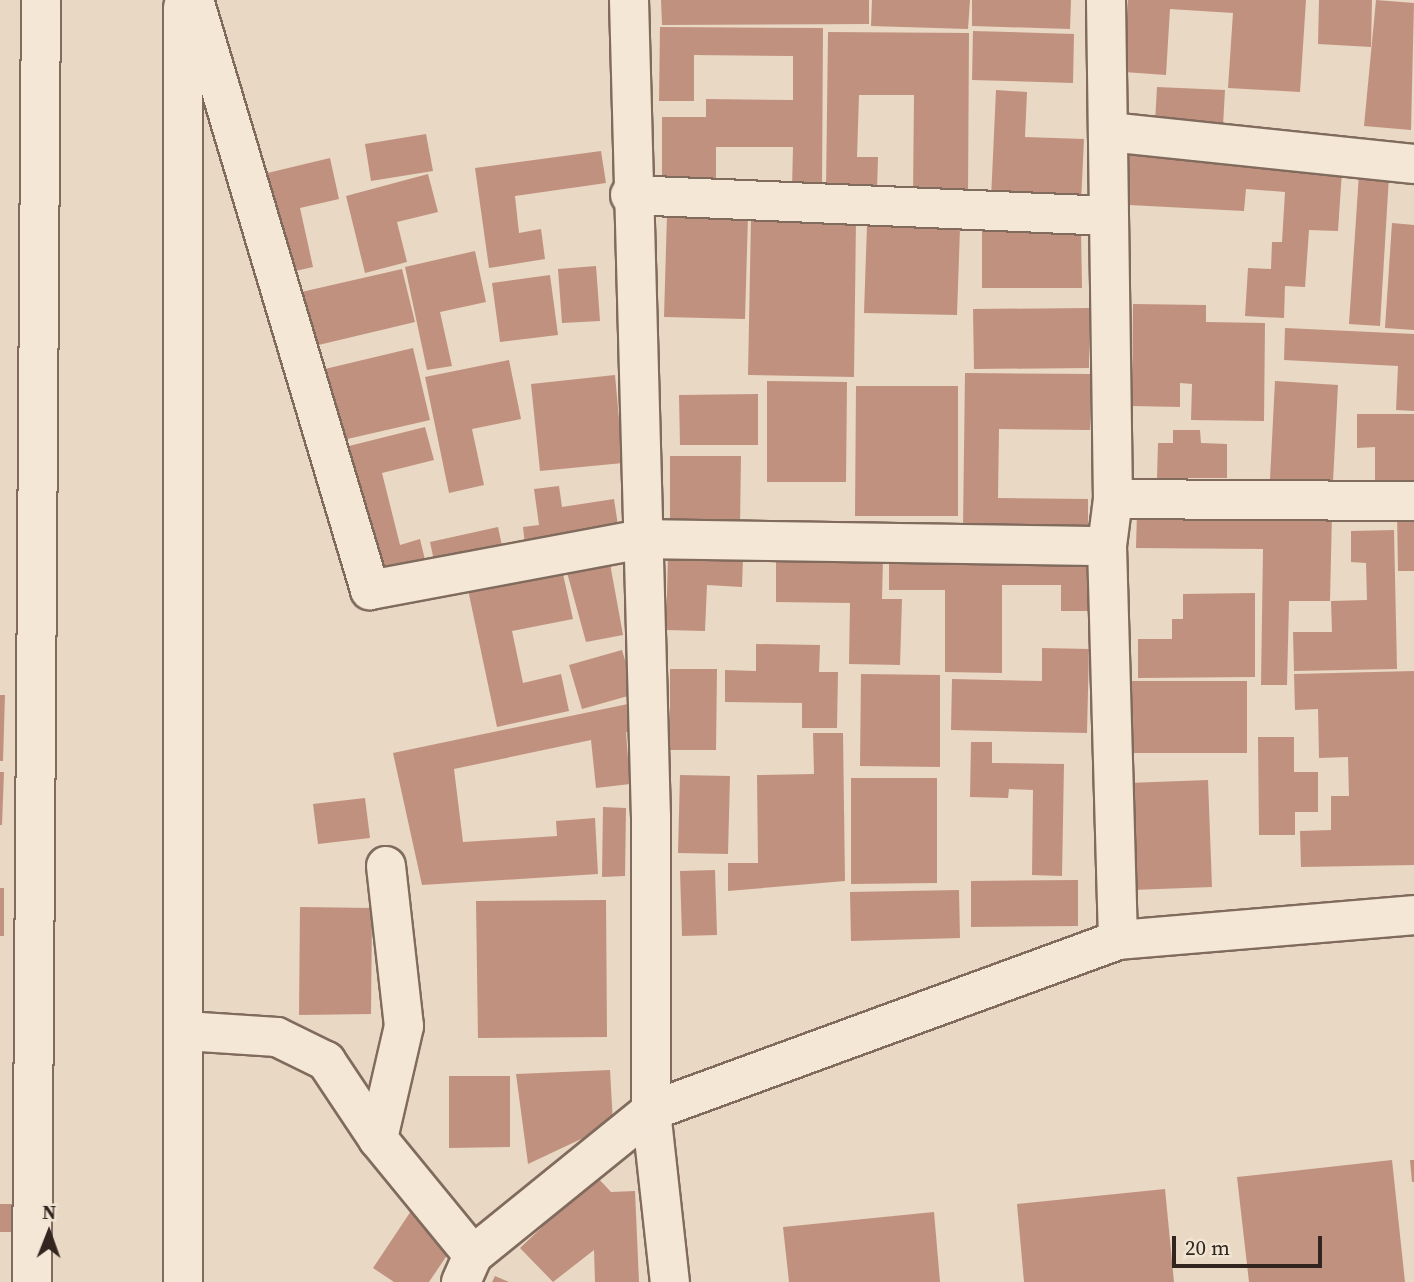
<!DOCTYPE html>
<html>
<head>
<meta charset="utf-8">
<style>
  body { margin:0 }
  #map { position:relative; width:1414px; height:1282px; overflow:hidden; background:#e8d8c4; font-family:"Source Serif 4",serif }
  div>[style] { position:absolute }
  .building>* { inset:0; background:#c1917f }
  .roads { filter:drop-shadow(2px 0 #806b5d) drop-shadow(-2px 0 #806b5d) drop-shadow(0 2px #806b5d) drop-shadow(0 -2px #806b5d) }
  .minor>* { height:38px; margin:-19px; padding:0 19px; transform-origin:19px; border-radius:19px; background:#f4e7d6 }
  span { translate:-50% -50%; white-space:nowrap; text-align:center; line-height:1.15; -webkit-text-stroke:5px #f0e4d2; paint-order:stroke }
  .north { position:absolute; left:14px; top:1198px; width:70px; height:70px; -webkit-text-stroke:5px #f0e4d2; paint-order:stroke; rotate:1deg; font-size:19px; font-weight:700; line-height:28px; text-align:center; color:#32251f }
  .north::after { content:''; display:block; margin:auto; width:24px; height:32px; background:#32251f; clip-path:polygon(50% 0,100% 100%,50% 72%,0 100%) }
  .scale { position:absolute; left:1172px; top:1236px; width:150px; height:32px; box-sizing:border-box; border:4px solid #32251f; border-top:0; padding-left:9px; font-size:21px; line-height:24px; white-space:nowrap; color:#32251f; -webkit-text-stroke:5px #f0e4d2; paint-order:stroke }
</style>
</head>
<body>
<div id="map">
  <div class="building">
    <div style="clip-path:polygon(661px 0,869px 0,869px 24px,662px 25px)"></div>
    <div style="clip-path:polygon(872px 0,970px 0,968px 29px,871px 26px)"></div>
    <div style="clip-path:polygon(972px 0,1071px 0,1070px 29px,972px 26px)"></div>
    <div style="clip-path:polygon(1128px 0,1306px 0,1300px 92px,1228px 88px,1233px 13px,1170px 9px,1166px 75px,1124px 72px)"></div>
    <div style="clip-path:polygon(1319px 0,1372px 0,1371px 47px,1318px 44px)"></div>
    <div style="clip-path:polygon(1376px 0,1414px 3px,1411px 130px,1364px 126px)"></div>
    <div style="clip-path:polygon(660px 27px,823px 28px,822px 189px,792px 188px,793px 147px,716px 147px,716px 185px,662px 185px,662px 117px,706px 117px,706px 99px,793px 100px,793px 56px,694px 55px,694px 101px,659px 101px)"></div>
    <div style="clip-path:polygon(973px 31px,1074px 34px,1073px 83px,972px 80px)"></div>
    <div style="clip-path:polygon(828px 32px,969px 33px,968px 195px,913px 194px,914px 95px,859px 95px,857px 157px,878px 157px,877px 190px,826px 190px)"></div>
    <div style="clip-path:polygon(1157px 87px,1225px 90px,1223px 126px,1155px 123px)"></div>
    <div style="clip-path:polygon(996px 90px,1027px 92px,1025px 137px,1084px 139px,1081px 203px,991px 199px)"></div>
    <div style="clip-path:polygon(426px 134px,433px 171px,371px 181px,365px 144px)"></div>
    <div style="clip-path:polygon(1128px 149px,1342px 171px,1338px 231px,1309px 230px,1305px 287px,1285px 286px,1284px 318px,1245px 316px,1248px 268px,1271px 269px,1272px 242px,1282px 242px,1285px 192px,1246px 189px,1244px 211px,1129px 205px)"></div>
    <div style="clip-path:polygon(601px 151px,606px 183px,515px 196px,519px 233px,541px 229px,545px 259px,489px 268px,475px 168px)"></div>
    <div style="clip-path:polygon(330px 158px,339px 199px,300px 208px,313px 267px,282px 274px,259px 175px)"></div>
    <div style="clip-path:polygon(428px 174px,438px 212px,397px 222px,407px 262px,365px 273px,346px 196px)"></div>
    <div style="clip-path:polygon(1359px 174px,1389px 176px,1380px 326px,1349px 324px)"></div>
    <div style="clip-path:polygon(667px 215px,748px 216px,745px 319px,664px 317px)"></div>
    <div style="clip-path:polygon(751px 219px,856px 220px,854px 377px,748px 375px)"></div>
    <div style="clip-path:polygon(1392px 223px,1414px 225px,1414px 330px,1385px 328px)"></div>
    <div style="clip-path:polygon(867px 225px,960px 228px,957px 315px,864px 313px)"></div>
    <div style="clip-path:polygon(982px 228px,1081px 228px,1082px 288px,982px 288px)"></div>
    <div style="clip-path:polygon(475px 251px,486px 302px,440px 312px,452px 366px,427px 370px,405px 267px)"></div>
    <div style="clip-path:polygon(596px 266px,600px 321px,562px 323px,558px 269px)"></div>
    <div style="clip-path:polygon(402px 269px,415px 322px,310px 347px,297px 293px)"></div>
    <div style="clip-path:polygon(550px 275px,558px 335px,500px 342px,492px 283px)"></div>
    <div style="clip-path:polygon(1133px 304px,1206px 305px,1206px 322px,1265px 323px,1264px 421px,1191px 420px,1192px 384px,1180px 383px,1180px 407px,1132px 406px)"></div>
    <div style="clip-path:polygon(1089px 308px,1089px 368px,974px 369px,973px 309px)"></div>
    <div style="clip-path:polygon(1285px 328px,1414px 334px,1414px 411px,1396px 410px,1398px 366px,1284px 360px)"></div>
    <div style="clip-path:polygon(413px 348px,430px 420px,343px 440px,325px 369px)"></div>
    <div style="clip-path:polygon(509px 360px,521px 419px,472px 429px,484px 485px,449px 493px,425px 377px)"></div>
    <div style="clip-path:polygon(965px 373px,1091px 374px,1090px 430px,999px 429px,998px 498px,1088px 499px,1088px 528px,963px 527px)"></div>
    <div style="clip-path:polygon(615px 375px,623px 463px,540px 471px,531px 384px)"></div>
    <div style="clip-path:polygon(767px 381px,847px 382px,846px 482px,767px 482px)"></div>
    <div style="clip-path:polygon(1275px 381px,1338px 385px,1333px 482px,1270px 479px)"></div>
    <div style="clip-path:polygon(856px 386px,958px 386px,958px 516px,855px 516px)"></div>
    <div style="clip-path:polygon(758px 394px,758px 445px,680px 445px,679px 395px)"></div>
    <div style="clip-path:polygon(1357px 414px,1414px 414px,1414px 485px,1375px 486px,1375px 447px,1357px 448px)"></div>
    <div style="clip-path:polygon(425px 427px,434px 460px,382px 473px,400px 545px,420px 539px,426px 564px,373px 577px,341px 448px)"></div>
    <div style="clip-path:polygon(1173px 430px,1200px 430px,1201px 443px,1227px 444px,1227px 478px,1157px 478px,1158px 443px,1173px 443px)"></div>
    <div style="clip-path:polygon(670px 456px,741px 456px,740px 526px,670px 524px)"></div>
    <div style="clip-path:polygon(559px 486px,562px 507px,614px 499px,619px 532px,525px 545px,523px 527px,539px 525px,534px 489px)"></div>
    <div style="clip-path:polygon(1137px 510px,1332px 513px,1330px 601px,1289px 601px,1287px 685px,1261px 685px,1263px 549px,1136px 548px)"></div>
    <div style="clip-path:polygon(1397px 511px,1414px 511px,1414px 571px,1398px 571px)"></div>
    <div style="clip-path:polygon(498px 527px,504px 555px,436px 570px,430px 542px)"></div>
    <div style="clip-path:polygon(1394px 530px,1397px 669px,1294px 671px,1293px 632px,1332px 632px,1331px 601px,1367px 600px,1366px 563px,1351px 562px,1351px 531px)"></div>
    <div style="clip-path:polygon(668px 556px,743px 558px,742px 587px,707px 585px,705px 631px,666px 630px)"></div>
    <div style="clip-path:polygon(776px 556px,883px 558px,882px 599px,902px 599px,900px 665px,849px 664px,850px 603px,776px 602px)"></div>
    <div style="clip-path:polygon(609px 558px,623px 635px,586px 642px,565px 565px)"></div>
    <div style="clip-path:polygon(889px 558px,1092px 558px,1091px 611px,1061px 611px,1061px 585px,1002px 585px,1002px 673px,945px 672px,945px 590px,889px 590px)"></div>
    <div style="clip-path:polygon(561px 565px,573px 619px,512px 631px,523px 683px,561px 674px,569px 711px,497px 727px,467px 585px)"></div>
    <div style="clip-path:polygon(1255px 593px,1255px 677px,1138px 678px,1138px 639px,1172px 639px,1172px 619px,1183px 619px,1183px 594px)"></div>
    <div style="clip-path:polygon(756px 644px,820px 645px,819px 672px,838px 672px,837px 728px,802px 728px,802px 703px,725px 702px,725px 670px,756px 671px)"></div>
    <div style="clip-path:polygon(1042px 648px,1089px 649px,1087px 733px,951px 730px,952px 679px,1042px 681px)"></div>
    <div style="clip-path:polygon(622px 650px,635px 694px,582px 709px,569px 665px)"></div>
    <div style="clip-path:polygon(670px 669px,717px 669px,716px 750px,670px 750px)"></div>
    <div style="clip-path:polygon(1414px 671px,1414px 865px,1301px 867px,1300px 831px,1331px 830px,1331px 796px,1349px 796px,1348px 757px,1319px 758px,1318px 709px,1295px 710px,1294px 674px)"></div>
    <div style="clip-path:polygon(861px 674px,940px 675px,940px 767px,860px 766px)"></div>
    <div style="clip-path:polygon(1132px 681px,1247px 681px,1247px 753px,1132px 753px)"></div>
    <div style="clip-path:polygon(0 695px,5px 695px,3px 761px,0 761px)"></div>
    <div style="clip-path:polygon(628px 704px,634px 731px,626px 732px,630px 784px,596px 788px,591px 740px,454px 769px,463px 842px,557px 836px,556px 821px,595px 818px,598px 874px,422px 885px,393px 753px)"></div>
    <div style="clip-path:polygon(813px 733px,843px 733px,845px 881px,728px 891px,728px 863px,758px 863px,757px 775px,814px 774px)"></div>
    <div style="clip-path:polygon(1258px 737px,1294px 737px,1294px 772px,1318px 772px,1318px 812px,1295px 812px,1295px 835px,1259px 835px)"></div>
    <div style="clip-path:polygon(971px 742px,992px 742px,992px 763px,1064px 764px,1062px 876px,1032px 875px,1033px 790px,1009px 789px,1008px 798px,970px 797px)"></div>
    <div style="clip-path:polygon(0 772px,4px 772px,2px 825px,0 825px)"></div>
    <div style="clip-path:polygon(680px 775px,730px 776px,728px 854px,678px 853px)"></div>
    <div style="clip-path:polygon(851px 778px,937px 778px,937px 883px,851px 884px)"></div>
    <div style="clip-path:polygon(1208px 780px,1212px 887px,1132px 890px,1128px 783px)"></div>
    <div style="clip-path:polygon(365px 798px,370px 838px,318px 844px,313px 804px)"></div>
    <div style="clip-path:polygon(603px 807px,626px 808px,625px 876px,602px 877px)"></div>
    <div style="clip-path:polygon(715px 870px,717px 935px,682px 936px,680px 871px)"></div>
    <div style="clip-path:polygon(1078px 880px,1078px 926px,971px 927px,971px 881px)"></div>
    <div style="clip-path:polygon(0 888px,4px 888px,4px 936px,0 936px)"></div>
    <div style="clip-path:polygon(959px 890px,960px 938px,851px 941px,850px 892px)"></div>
    <div style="clip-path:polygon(606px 900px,607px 1037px,478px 1038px,476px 901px)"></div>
    <div style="clip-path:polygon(300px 907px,372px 908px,371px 1014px,299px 1015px)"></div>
    <div style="clip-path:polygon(610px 1070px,613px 1124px,528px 1164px,516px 1074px)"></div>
    <div style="clip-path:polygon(449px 1076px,510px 1076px,510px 1147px,449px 1148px)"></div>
    <div style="clip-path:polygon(1392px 1160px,1405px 1282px,1249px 1282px,1237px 1177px)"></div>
    <div style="clip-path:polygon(1410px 1160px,1414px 1160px,1414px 1182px,1412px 1182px)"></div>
    <div style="clip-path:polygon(596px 1176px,611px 1192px,635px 1191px,639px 1282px,595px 1282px,594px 1250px,553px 1282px,520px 1248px)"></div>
    <div style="clip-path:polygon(1165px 1189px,1174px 1282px,1024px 1282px,1017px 1204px)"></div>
    <div style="clip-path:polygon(0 1204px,18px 1204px,17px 1232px,0 1232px)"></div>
    <div style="clip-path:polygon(411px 1211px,456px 1242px,429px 1282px,394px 1282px,373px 1268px)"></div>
    <div style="clip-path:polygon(934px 1212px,940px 1282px,789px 1282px,783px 1227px)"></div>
    <div style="clip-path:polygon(495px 1276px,509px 1282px,492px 1282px)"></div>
  </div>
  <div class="roads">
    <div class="minor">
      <div style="left:194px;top:0;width:616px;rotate:73.39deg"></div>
      <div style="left:370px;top:590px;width:277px;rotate:-10.6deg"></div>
      <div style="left:642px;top:539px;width:465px;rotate:0.9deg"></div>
      <div style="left:629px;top:0;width:816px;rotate:88.46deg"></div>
      <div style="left:651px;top:816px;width:295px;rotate:90deg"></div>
      <div style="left:651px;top:1111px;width:172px;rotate:83.7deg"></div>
      <div style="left:1106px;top:0;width:499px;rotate:89.2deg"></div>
      <div style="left:1113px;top:499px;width:47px;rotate:97.3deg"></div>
      <div style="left:1107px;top:546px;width:394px;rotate:88.4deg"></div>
      <div style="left:183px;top:7px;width:1275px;rotate:90deg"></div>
      <div style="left:1109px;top:132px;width:307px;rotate:6deg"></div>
      <div style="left:630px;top:195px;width:477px;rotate:2.5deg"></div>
      <div style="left:1113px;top:499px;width:301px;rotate:0.4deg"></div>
      <div style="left:386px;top:866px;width:161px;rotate:83.6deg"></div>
      <div style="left:404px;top:1026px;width:116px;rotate:103deg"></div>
      <div style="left:378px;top:1139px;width:150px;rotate:50.7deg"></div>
      <div style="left:185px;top:1031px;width:92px;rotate:3.7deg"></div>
      <div style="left:277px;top:1037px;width:55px;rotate:26.1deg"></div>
      <div style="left:326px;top:1061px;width:94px;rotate:56.3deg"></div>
      <div style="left:32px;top:1282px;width:1282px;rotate:-89.6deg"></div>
      <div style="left:461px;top:1282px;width:30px;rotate:-66deg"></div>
      <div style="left:473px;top:1255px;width:229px;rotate:-39deg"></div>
      <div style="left:651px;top:1111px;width:497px;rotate:-20.1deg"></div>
      <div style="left:1118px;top:940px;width:297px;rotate:-4.8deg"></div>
    </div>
  </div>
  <div class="north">N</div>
  <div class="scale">20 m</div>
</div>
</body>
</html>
